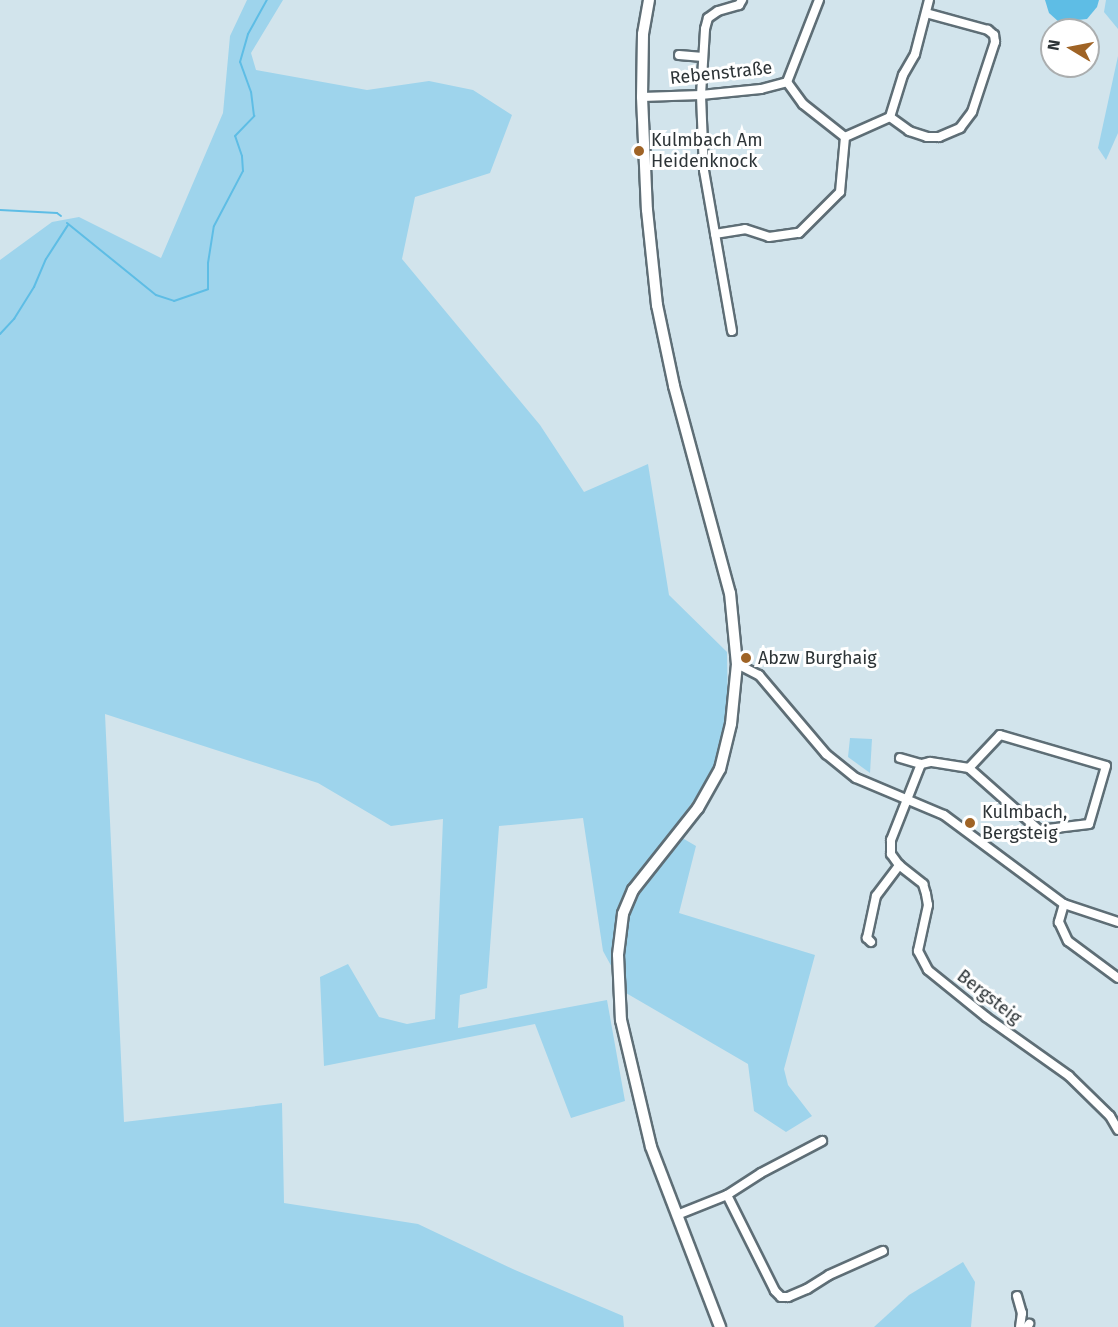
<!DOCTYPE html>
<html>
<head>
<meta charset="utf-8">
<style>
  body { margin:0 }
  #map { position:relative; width:1118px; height:1327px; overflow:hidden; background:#d2e4ec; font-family:"Fira Sans",sans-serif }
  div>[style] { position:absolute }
  .green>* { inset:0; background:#9ed4ec }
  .water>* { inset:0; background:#5ebde5 }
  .stream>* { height:2px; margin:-1px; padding:0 1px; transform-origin:1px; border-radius:1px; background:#5ebde5 }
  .roads { filter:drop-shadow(2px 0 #5e6e76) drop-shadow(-2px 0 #5e6e76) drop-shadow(0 2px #5e6e76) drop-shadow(0 -2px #5e6e76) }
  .minor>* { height:8px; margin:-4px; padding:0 4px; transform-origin:4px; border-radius:4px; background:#fff }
  .tertiary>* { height:10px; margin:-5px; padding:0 5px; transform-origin:5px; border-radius:5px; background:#fff }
  .dots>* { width:16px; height:16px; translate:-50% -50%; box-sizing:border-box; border:3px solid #fff; border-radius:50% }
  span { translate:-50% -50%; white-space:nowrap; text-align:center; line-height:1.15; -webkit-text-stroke:6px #fff; paint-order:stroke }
  .street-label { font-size:18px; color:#2d3437 }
  .poi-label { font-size:18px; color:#2d3437 }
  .left { translate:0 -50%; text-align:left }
  .north { position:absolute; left:1040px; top:18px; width:60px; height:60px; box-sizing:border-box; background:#fff; border:2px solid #abaeaf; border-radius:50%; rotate:280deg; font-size:16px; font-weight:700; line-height:24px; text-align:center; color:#2d3437 }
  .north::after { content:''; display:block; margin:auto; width:21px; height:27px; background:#9f6325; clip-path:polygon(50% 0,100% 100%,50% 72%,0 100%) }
</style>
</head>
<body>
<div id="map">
  <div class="green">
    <div style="clip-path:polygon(247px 0,283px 0,251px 53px,256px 70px,367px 90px,429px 81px,473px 90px,512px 115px,490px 173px,415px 197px,402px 259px,540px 425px,584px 492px,648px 464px,669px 595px,727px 652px,728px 717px,717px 766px,672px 832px,696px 846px,679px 913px,815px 955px,784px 1069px,788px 1085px,812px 1116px,786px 1132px,754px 1111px,748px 1064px,626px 993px,603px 951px,583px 818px,499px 826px,487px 988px,460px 995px,458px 1028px,607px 1000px,625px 1101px,571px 1118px,535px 1024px,324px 1066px,320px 977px,348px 964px,379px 1017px,407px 1024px,435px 1019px,443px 819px,391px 826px,318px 783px,105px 714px,124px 1122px,282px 1103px,284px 1203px,418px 1224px,515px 1270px,623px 1316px,624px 1327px,0 1327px,0 260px,52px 222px,79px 217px,161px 258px,223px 113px,230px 36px)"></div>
    <div style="clip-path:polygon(1106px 0,1118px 0,1118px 29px,1104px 12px)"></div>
    <div style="clip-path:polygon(1118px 56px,1118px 133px,1106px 160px,1098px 148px)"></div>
    <div style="clip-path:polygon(850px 738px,872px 739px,870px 773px,848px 757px)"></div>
    <div style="clip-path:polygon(963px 1262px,975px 1282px,971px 1327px,874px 1327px,909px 1295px)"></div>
  </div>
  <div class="water">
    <div style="clip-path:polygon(1045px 0,1099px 0,1097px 7px,1087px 19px,1059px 22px,1049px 13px)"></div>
  </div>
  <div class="stream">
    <div style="left:0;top:210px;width:57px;rotate:3deg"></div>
    <div style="left:57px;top:213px;width:5px;rotate:37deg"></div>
    <div style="left:67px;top:223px;width:114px;rotate:39deg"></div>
    <div style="left:156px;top:295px;width:19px;rotate:18deg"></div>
    <div style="left:174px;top:301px;width:36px;rotate:-19deg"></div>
    <div style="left:208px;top:289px;width:26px;rotate:-90deg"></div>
    <div style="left:208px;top:263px;width:37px;rotate:-81deg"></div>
    <div style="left:214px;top:226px;width:62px;rotate:-62.2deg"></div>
    <div style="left:243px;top:171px;width:15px;rotate:-94deg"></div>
    <div style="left:242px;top:156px;width:21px;rotate:-109deg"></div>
    <div style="left:235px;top:136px;width:28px;rotate:-46deg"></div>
    <div style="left:254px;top:116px;width:24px;rotate:-97deg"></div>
    <div style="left:251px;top:92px;width:32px;rotate:-110deg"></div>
    <div style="left:240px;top:62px;width:29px;rotate:-74deg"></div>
    <div style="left:248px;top:34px;width:39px;rotate:-61deg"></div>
    <div style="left:0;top:334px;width:21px;rotate:-47deg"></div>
    <div style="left:14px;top:319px;width:38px;rotate:-58deg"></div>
    <div style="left:34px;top:287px;width:30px;rotate:-67deg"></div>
    <div style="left:46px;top:259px;width:40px;rotate:-57.1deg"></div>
  </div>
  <div class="roads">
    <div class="minor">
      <div style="left:679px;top:55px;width:24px;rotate:5deg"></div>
      <div style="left:787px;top:82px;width:27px;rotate:54deg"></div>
      <div style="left:803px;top:104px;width:53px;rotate:38.2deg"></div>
      <div style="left:642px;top:97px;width:59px;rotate:-1.9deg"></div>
      <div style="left:701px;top:95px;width:60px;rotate:-5.7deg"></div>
      <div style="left:761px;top:89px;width:27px;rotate:-15deg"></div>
      <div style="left:787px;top:82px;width:88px;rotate:-68.7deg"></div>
      <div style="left:890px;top:117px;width:24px;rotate:36deg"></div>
      <div style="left:909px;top:131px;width:19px;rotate:18deg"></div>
      <div style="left:927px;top:137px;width:12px"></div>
      <div style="left:939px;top:137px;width:23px;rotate:-23deg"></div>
      <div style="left:960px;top:128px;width:20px;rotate:-53deg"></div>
      <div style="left:972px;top:112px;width:74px;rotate:-71.8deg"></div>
      <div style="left:995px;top:42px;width:7px;rotate:-98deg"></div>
      <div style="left:994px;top:35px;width:8px;rotate:-140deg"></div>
      <div style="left:988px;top:30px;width:64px;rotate:-164.7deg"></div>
      <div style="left:890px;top:117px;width:44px;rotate:-72.8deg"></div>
      <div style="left:903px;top:75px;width:24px;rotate:-60deg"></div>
      <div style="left:915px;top:54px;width:56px;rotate:-75.5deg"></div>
      <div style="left:845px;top:137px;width:49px;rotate:-24deg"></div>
      <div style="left:715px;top:234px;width:30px;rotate:-9deg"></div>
      <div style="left:745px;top:229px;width:25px;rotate:18deg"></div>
      <div style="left:769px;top:237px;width:30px;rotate:-8deg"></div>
      <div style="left:799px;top:233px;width:58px;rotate:-45deg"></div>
      <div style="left:840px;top:192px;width:55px;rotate:-84.8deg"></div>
      <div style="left:732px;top:331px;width:163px;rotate:-99.9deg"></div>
      <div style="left:704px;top:170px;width:75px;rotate:-92.3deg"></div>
      <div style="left:701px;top:95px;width:66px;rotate:-86.5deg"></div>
      <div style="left:705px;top:29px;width:11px;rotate:-75deg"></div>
      <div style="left:708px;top:18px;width:12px;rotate:-35deg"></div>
      <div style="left:718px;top:11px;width:22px;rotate:-16deg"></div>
      <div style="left:739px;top:5px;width:6px;rotate:-59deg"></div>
      <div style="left:737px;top:664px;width:25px;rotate:27deg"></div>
      <div style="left:759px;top:675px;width:104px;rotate:49.7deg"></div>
      <div style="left:826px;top:754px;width:38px;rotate:39deg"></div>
      <div style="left:856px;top:778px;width:95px;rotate:22.8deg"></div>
      <div style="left:944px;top:815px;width:149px;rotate:36.6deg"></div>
      <div style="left:1064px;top:904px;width:57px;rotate:18.4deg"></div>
      <div style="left:900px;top:758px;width:22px;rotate:16deg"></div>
      <div style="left:969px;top:768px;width:45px;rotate:-46.8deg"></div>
      <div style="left:1000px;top:735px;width:110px;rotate:16.3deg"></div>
      <div style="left:1106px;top:766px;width:60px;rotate:106.3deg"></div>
      <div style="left:1089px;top:824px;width:50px;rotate:173.2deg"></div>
      <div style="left:1039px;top:830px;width:94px;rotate:-138.5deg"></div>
      <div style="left:969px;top:768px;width:39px;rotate:-171deg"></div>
      <div style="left:930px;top:762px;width:9px;rotate:167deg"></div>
      <div style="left:921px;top:764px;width:82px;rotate:111.5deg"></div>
      <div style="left:891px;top:840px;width:14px;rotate:90deg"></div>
      <div style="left:891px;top:854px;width:14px;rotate:54deg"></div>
      <div style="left:899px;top:865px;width:31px;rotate:38deg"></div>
      <div style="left:923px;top:884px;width:10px;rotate:73deg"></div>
      <div style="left:926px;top:894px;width:11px;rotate:80deg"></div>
      <div style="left:928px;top:905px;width:47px;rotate:102.3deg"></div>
      <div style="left:918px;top:951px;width:21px;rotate:62deg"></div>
      <div style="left:928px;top:970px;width:75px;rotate:39deg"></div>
      <div style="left:986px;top:1017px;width:102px;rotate:35.4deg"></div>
      <div style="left:1069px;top:1076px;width:57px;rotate:44.3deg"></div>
      <div style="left:1110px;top:1116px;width:16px;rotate:60deg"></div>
      <div style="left:1064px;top:904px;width:19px;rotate:106deg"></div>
      <div style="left:1059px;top:922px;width:21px;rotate:65deg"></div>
      <div style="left:1068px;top:941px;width:62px;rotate:36.5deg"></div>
      <div style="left:871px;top:942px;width:6px;rotate:-135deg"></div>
      <div style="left:867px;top:938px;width:43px;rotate:-77.9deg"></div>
      <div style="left:876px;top:896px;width:39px;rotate:-53deg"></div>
      <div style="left:727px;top:1195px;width:107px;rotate:63.4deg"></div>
      <div style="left:775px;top:1291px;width:8px;rotate:45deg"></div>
      <div style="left:781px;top:1297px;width:7px"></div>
      <div style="left:788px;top:1297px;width:21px;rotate:-23deg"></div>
      <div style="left:807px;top:1289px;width:26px;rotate:-32deg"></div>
      <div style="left:829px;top:1275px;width:59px;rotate:-24deg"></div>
      <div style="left:677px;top:1215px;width:54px;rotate:-21.8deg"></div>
      <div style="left:727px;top:1195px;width:40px;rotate:-32.9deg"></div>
      <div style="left:761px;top:1173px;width:69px;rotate:-27.7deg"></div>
      <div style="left:1017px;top:1296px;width:18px;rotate:74deg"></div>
      <div style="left:1022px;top:1313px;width:14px;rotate:98deg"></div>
      <div style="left:1027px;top:1327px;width:4px;rotate:-56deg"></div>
    </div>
    <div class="tertiary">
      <div style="left:649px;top:0;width:35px;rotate:100deg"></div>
      <div style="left:643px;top:34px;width:63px;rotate:90.9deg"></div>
      <div style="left:642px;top:97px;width:113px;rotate:87.5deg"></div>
      <div style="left:647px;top:210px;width:96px;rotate:84deg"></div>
      <div style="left:657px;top:305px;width:83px;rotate:78.1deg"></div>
      <div style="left:674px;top:386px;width:214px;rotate:74.9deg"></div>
      <div style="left:730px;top:593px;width:71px;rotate:84.4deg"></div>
      <div style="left:737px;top:664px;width:60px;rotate:95.7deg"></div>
      <div style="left:731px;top:724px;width:46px;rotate:103.7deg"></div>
      <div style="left:720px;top:769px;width:45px;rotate:119.4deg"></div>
      <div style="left:698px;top:808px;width:105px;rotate:128.4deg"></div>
      <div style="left:633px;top:890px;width:26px;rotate:113deg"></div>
      <div style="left:623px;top:914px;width:41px;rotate:97deg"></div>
      <div style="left:618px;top:955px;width:65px;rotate:87.4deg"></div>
      <div style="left:621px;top:1020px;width:130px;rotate:76.7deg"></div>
      <div style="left:651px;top:1147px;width:193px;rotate:69deg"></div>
    </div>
  </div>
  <div class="dots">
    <div style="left:639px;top:151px;background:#9f6325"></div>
    <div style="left:746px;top:658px;background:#9f6325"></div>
    <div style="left:970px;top:823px;background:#9f6325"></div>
  </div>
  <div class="street-label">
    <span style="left:721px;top:73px;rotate:-6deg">Rebenstraße</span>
    <span style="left:989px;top:997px;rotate:38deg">Bergsteig</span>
  </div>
  <div class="poi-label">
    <span class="left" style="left:651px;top:151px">Kulmbach Am<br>Heidenknock</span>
    <span class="left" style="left:758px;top:658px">Abzw Burghaig</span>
    <span class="left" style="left:982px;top:823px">Kulmbach,<br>Bergsteig</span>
  </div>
  <div class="north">N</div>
</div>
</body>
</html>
